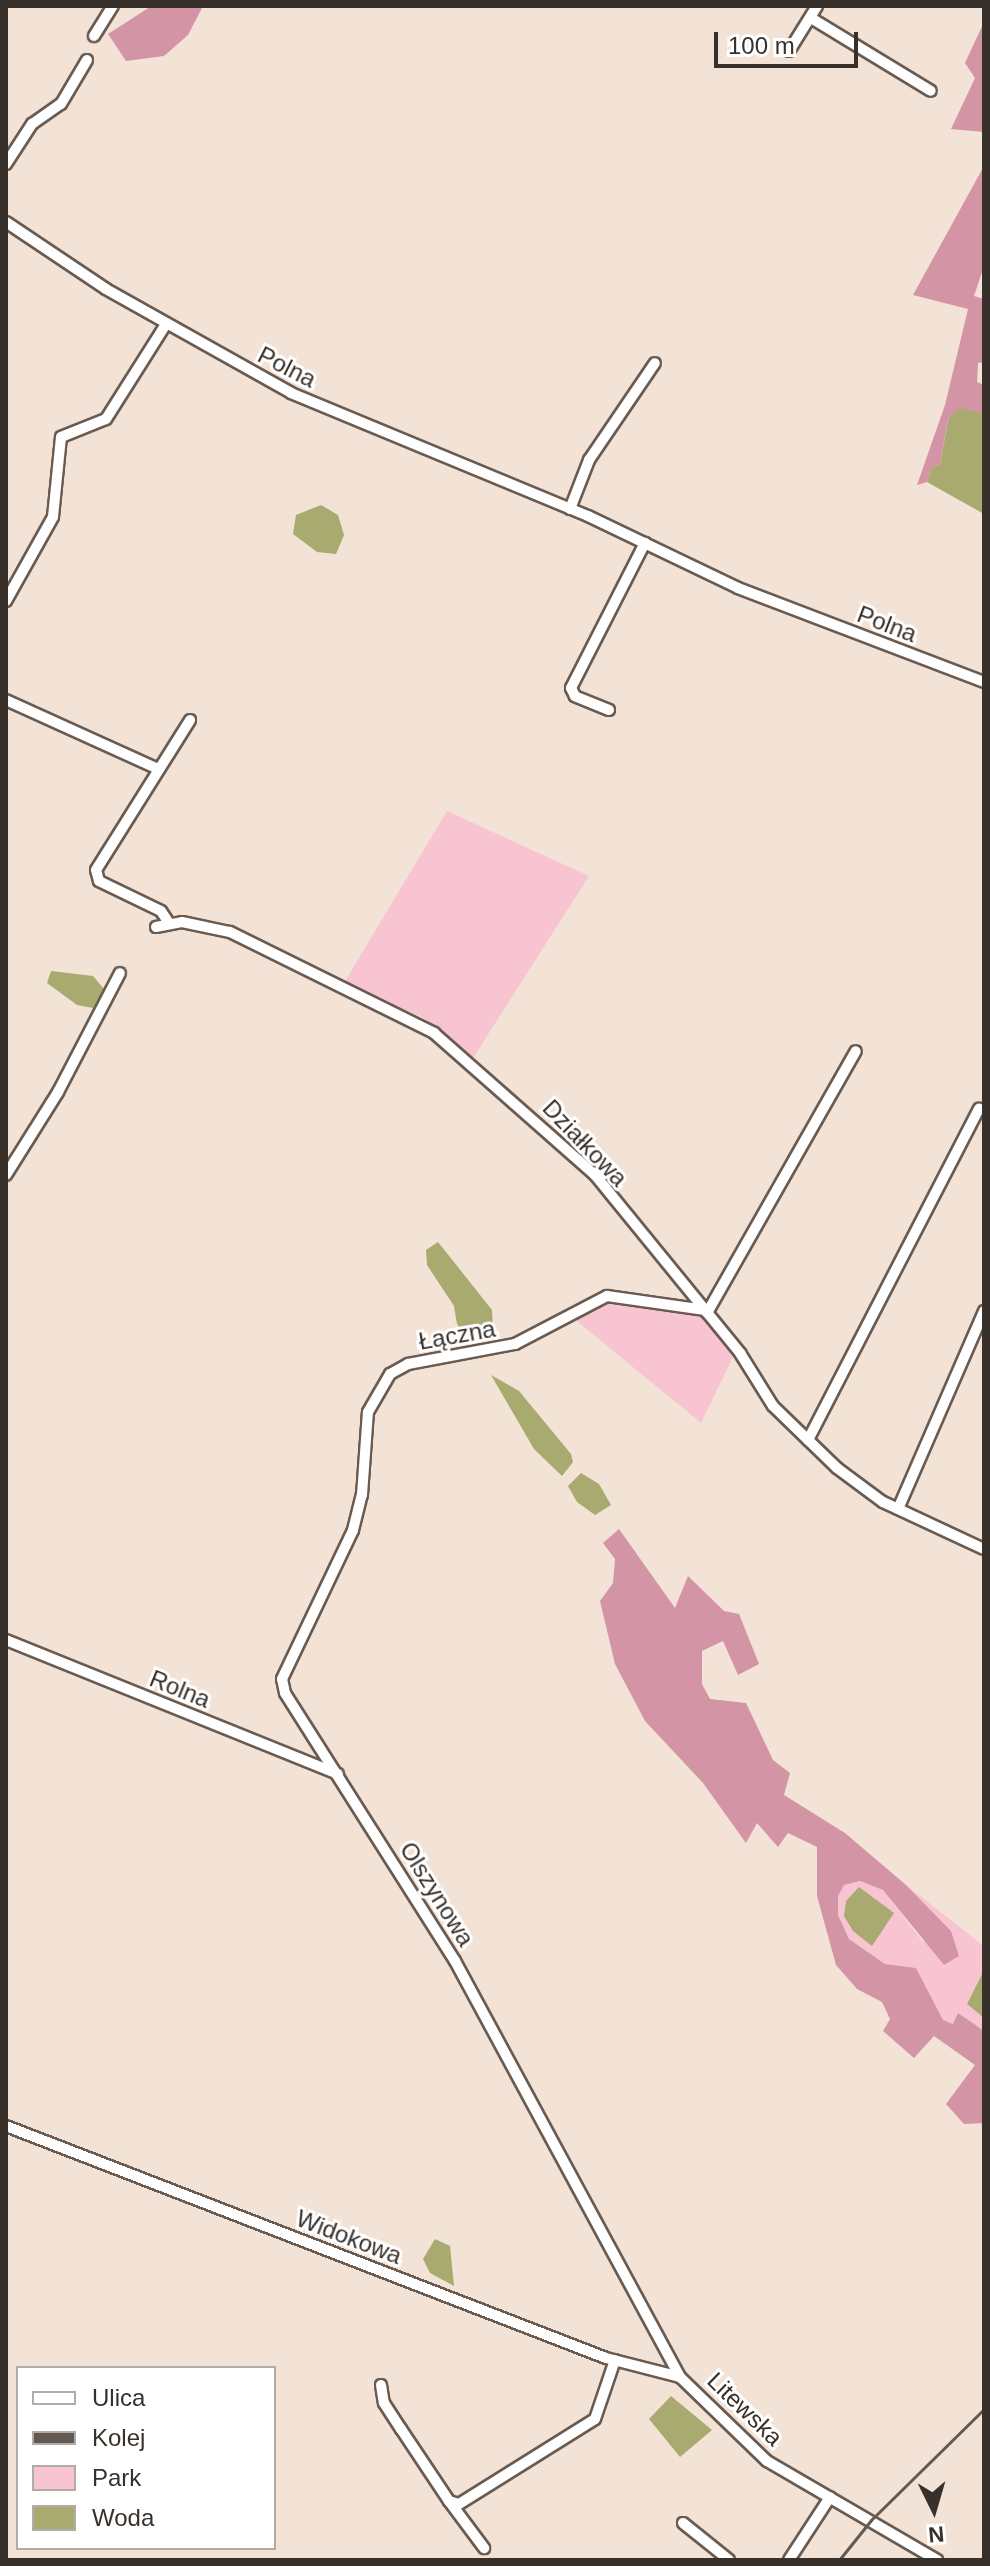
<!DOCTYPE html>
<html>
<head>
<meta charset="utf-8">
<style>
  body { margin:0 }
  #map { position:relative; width:990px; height:2566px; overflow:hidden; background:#f3e2d6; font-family:Arial,sans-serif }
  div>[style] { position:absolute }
  .green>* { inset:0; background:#f8c4d1 }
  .forest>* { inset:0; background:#d394a5 }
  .water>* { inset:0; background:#a8aa6f }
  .roads { filter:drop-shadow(2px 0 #6a5b51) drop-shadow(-2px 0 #6a5b51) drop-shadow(0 2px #6a5b51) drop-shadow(0 -2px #6a5b51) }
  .minor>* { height:10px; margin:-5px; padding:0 5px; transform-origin:5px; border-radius:5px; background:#fff }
  .rail>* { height:3px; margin:-1.5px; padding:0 1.5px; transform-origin:1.5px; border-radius:1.5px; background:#625952 }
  span { translate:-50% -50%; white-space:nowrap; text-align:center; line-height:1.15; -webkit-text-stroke:6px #fff; paint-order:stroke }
  .street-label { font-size:24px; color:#37302b }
  .frame { position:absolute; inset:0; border:8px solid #37302b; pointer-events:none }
  .legend { position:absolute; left:16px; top:2366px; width:260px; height:184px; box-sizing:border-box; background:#fff; border:2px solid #afacaa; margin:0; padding:10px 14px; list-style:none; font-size:24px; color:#37302b }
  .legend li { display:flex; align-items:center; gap:16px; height:40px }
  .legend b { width:40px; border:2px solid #afacaa }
  .north { position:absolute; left:894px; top:2470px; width:80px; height:80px; -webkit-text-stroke:6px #fff; paint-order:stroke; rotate:175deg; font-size:22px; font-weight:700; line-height:32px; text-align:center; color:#37302b }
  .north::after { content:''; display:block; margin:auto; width:28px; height:36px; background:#37302b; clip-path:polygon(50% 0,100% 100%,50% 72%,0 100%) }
  .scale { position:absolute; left:714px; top:32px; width:144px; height:36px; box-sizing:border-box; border:4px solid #37302b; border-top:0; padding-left:10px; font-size:24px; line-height:28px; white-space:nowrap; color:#37302b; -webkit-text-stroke:6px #fff; paint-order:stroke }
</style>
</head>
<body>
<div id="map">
  <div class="green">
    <div style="clip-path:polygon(447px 811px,589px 876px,473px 1058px,424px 1018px,344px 983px)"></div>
    <div style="clip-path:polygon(606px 1299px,702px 1313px,734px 1355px,701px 1423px,573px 1318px)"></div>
    <div style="clip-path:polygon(860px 1881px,883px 1890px,923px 1942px,951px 1931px,906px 1885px,984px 1946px,984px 1970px,967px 2004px,984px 2018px,984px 2031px,958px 2014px,953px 2024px,943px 2020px,916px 1968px,885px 1964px,849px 1939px,838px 1915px,837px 1896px,844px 1885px)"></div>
  </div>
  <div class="forest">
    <div style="clip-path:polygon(203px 6px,188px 35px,164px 56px,126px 61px,108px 34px,150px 7px)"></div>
    <div style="clip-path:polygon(984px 22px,984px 132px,951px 129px,975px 78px,965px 63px)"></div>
    <div style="clip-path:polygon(984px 166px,984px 266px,974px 296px,984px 299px,984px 362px,978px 363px,977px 382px,984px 385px,984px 413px,948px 419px,940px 465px,932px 467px,927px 482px,917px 485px,945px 405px,968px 309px,913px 295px)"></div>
    <div style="clip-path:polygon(619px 1529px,675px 1608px,688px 1576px,724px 1611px,739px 1614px,759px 1664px,738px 1675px,723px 1641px,702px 1651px,702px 1684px,710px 1699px,746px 1703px,773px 1760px,790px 1773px,784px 1795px,845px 1833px,906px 1885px,951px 1931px,959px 1956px,944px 1965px,883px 1890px,860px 1881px,844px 1885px,838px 1896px,838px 1915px,849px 1939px,885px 1964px,916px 1968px,943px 2020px,953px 2024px,958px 2013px,984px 2031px,984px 2123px,964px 2124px,946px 2104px,975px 2065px,934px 2036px,914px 2058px,883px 2031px,890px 2019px,882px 2002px,857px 1989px,836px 1965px,817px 1896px,817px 1847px,788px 1833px,778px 1847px,757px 1823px,746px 1843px,703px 1783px,645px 1721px,615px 1664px,600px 1601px,613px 1583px,615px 1559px,603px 1543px)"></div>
  </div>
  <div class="water">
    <div style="clip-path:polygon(959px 408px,984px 413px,984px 514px,927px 482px,932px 467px,940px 465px,948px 420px)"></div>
    <div style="clip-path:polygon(321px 505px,338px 515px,344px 535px,336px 554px,317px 552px,293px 534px,296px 515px)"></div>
    <div style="clip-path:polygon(51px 971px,93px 976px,104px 989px,93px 1008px,77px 1005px,47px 983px)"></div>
    <div style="clip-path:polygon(438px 1242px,492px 1310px,493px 1328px,487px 1334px,463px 1332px,457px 1324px,454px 1306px,427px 1265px,426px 1250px)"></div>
    <div style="clip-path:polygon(491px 1375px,519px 1391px,571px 1454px,573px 1462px,562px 1476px,534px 1449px)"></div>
    <div style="clip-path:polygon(581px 1473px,599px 1484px,611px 1505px,595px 1515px,577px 1502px,568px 1486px)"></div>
    <div style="clip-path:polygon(859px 1887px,894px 1913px,872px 1946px,853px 1931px,844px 1916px,846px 1901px)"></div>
    <div style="clip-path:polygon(984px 1970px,984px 2018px,967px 2004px)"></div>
    <div style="clip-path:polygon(435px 2239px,450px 2246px,454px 2286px,430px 2273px,423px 2259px)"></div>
    <div style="clip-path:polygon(671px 2396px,712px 2430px,680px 2457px,649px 2419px)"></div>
  </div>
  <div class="roads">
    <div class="minor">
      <div style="left:811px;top:18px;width:140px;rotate:31.3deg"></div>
      <div style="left:94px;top:36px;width:36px;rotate:-58deg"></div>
      <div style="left:789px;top:51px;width:53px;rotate:-58.1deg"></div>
      <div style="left:6px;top:164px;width:48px;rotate:-57deg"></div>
      <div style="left:32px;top:124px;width:35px;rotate:-35deg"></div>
      <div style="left:61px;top:104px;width:51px;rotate:-59.4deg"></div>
      <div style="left:6px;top:222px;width:120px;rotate:33.8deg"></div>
      <div style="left:106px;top:289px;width:212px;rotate:29.3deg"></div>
      <div style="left:291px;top:393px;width:321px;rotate:22.5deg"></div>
      <div style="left:588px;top:516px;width:166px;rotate:25.6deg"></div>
      <div style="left:738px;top:588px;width:263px;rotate:20.9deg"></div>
      <div style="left:570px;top:509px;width:53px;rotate:-68.8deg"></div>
      <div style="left:589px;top:460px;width:117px;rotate:-55.8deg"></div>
      <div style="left:6px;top:601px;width:96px;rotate:-60.8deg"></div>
      <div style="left:53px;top:517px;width:80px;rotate:-84.3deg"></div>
      <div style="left:61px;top:437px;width:48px;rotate:-21.8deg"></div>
      <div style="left:106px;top:419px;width:112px;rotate:-57.7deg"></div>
      <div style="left:6px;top:700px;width:167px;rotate:24.4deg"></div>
      <div style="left:609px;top:710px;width:37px;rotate:-158deg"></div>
      <div style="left:575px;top:696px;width:9px;rotate:-117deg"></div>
      <div style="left:571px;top:688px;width:163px;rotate:-63deg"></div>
      <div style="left:169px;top:923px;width:14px;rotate:-124deg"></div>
      <div style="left:161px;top:911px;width:69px;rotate:-154.2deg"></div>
      <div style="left:99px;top:881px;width:11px;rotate:-105deg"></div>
      <div style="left:96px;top:870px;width:177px;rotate:-57.9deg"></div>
      <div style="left:156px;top:927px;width:26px;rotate:-11deg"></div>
      <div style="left:182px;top:922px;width:49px;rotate:11.8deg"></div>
      <div style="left:230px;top:932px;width:228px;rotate:26.3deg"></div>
      <div style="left:434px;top:1033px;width:215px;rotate:41.4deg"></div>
      <div style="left:595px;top:1175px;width:230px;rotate:50.8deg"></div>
      <div style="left:740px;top:1353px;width:62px;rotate:58.1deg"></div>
      <div style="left:773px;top:1406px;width:89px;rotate:44.1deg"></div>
      <div style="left:837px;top:1468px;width:57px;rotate:36.5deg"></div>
      <div style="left:883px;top:1502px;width:111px;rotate:25deg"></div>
      <div style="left:6px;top:1175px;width:98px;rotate:-57.9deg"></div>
      <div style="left:58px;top:1092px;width:134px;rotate:-62.5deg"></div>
      <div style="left:707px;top:1313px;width:301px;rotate:-60.4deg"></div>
      <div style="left:808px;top:1440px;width:373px;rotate:-62.7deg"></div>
      <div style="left:898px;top:1509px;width:216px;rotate:-66.5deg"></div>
      <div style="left:6px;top:1640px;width:358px;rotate:22deg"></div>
      <div style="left:6px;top:2126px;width:643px;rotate:21.14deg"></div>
      <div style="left:606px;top:2358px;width:76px;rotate:14.4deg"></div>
      <div style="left:680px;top:2377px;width:121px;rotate:44deg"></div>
      <div style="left:767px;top:2461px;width:197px;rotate:30.2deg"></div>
      <div style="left:680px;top:2377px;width:473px;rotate:-118.4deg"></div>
      <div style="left:455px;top:1961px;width:317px;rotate:-122.4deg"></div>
      <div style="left:285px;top:1693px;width:14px;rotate:-102deg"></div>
      <div style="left:282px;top:1679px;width:165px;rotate:-64.5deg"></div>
      <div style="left:353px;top:1530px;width:36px;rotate:-76deg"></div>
      <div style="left:362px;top:1495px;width:83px;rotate:-85.9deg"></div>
      <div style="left:368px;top:1412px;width:44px;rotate:-59.9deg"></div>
      <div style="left:390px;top:1374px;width:21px;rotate:-29deg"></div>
      <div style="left:408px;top:1364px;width:109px;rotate:-10.6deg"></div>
      <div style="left:515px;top:1344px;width:104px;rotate:-27.6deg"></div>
      <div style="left:607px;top:1296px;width:99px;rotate:8.1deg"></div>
      <div style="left:381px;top:2385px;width:18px;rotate:81deg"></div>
      <div style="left:384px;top:2403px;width:31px;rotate:57deg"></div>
      <div style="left:401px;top:2429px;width:87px;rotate:56.3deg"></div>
      <div style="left:449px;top:2501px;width:10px;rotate:17deg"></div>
      <div style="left:459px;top:2504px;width:160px;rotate:-32deg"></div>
      <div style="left:595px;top:2419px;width:62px;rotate:-71.3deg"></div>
      <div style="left:449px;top:2501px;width:59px;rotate:53.3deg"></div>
      <div style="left:683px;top:2523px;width:59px;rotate:38.8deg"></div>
      <div style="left:789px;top:2560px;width:75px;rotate:-56.9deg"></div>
    </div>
  </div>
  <div class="rail">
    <div style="left:839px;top:2560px;width:51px;rotate:-51.3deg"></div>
    <div style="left:871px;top:2520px;width:158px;rotate:-44.5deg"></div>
  </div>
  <div class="street-label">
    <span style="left:287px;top:367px;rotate:27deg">Polna</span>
    <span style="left:887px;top:624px;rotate:21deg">Polna</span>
    <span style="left:585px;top:1143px;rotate:46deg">Działkowa</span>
    <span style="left:457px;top:1335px;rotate:-10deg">Łączna</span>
    <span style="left:180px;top:1689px;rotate:22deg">Rolna</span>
    <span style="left:437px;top:1894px;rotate:58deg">Olszynowa</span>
    <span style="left:349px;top:2237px;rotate:21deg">Widokowa</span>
    <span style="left:745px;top:2409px;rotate:44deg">Litewska</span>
  </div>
  <div class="frame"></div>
  <ul class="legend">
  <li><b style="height:10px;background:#fff"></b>Ulica</li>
  <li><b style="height:10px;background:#625952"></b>Kolej</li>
  <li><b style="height:22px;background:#f8c4d1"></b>Park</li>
  <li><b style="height:22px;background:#a8aa6f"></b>Woda</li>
  </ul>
  <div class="north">N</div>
  <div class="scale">100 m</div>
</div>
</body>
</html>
